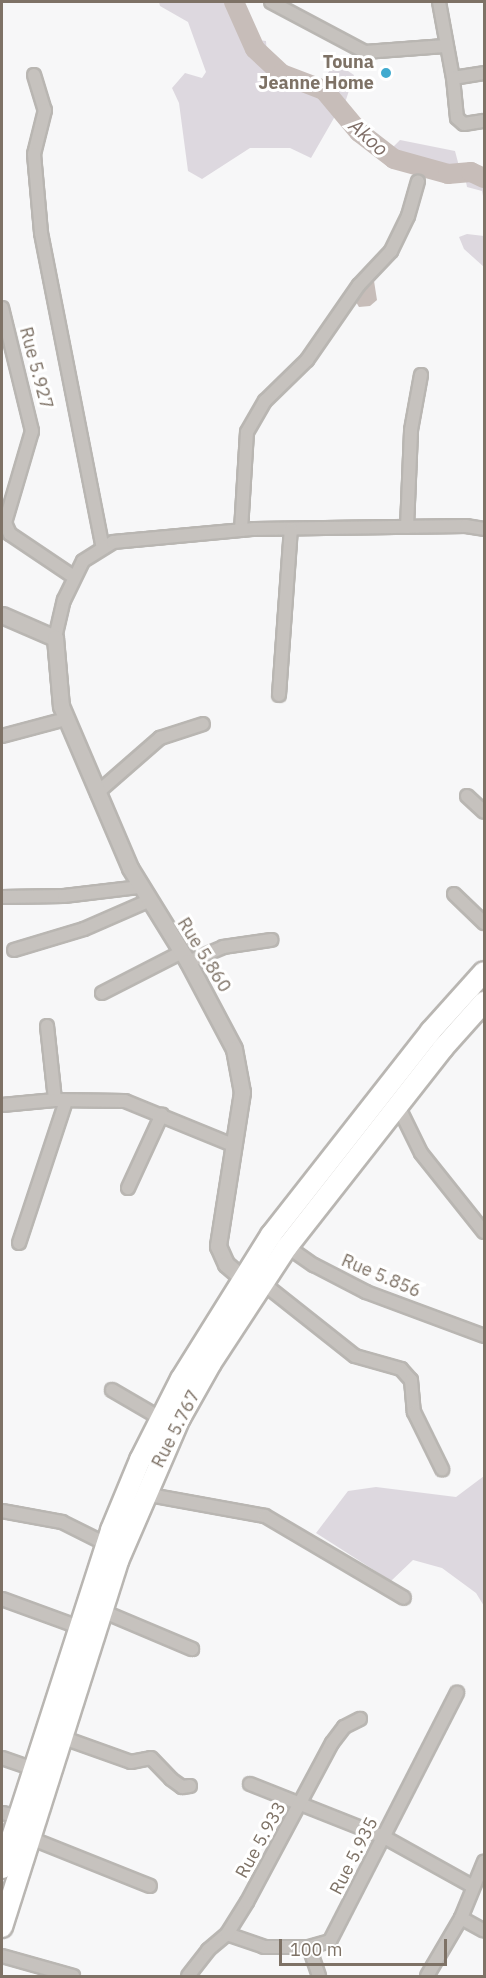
<!DOCTYPE html>
<html>
<head>
<meta charset="utf-8">
<style>
  body { margin:0 }
  #map { position:relative; width:486px; height:1978px; overflow:hidden; background:#f7f7f8; font-family:"IBM Plex Sans",sans-serif }
  div>[style] { position:absolute }
  .green>* { inset:0; background:#ddd8df }
  .water>* { inset:0; background:#c7bdb9 }
  .river>* { height:20px; margin:-10px; padding:0 10px; transform-origin:10px; border-radius:10px; background:#c7bdb9 }
  .roads { filter:drop-shadow(2px 0 #b9b6b2) drop-shadow(-2px 0 #b9b6b2) drop-shadow(0 2px #b9b6b2) drop-shadow(0 -2px #b9b6b2) }
  .minor>* { height:12px; margin:-6px; padding:0 6px; transform-origin:6px; border-radius:6px; background:#c6c2be }
  .tertiary>* { height:15px; margin:-7.5px; padding:0 7.5px; transform-origin:7.5px; border-radius:7.5px; background:#c6c2be }
  .trunk>* { height:20px; margin:-10px; padding:0 10px; transform-origin:10px; border-radius:10px; background:#fff }
  .dots>* { width:16px; height:16px; translate:-50% -50%; box-sizing:border-box; border:3px solid #fff; border-radius:50% }
  span { translate:-50% -50%; white-space:nowrap; text-align:center; line-height:1.15; -webkit-text-stroke:6px #fff; paint-order:stroke }
  .poi-label { font-size:18px; color:#7e7266; font-weight:700 }
  .right { translate:-100% -50%; text-align:right }
  .street-label { font-size:18px; color:#7e7266 }
  .water-label { font-size:20px; color:#7f6e67; font-style:italic }
  .frame { position:absolute; inset:0; border:3px solid #7e7266; pointer-events:none }
  .scale { position:absolute; left:279px; top:1939px; width:168px; height:27px; box-sizing:border-box; border:3px solid #7e7266; border-top:0; padding-left:8px; font-size:18px; line-height:21px; white-space:nowrap; color:#7e7266; -webkit-text-stroke:4px #fff; paint-order:stroke }
</style>
</head>
<body>
<div id="map">
  <div class="green">
    <div style="clip-path:polygon(159px 2px,238px 2px,258px 40px,266px 41px,267px 56px,272px 61px,278px 58px,284px 64px,281px 71px,318px 85px,336px 63px,354px 75px,344px 106px,367px 133px,391px 149px,400px 140px,455px 151px,460px 170px,484px 171px,484px 201px,482px 191px,467px 187px,465px 177px,408px 169px,383px 154px,346px 126px,349px 119px,338px 111px,311px 158px,290px 148px,250px 148px,202px 179px,188px 171px,179px 103px,172px 88px,185px 73px,202px 78px,206px 72px,188px 22px,160px 6px)"></div>
    <div style="clip-path:polygon(467px 234px,484px 236px,484px 267px,464px 249px,459px 237px)"></div>
    <div style="clip-path:polygon(484px 1476px,484px 1606px,476px 1593px,442px 1568px,413px 1560px,391px 1581px,316px 1533px,348px 1491px,376px 1487px,456px 1497px)"></div>
  </div>
  <div class="water">
    <div style="clip-path:polygon(374px 281px,377px 300px,370px 306px,359px 307px,353px 297px,363px 284px)"></div>
  </div>
  <div class="river">
    <div style="left:234px;top:2px;width:51px;rotate:65.9deg"></div>
    <div style="left:255px;top:49px;width:37px;rotate:43deg"></div>
    <div style="left:282px;top:74px;width:45px;rotate:20.9deg"></div>
    <div style="left:324px;top:90px;width:55px;rotate:50.2deg"></div>
    <div style="left:359px;top:132px;width:44px;rotate:37.6deg"></div>
    <div style="left:394px;top:159px;width:56px;rotate:15.5deg"></div>
    <div style="left:448px;top:174px;width:23px;rotate:-5deg"></div>
    <div style="left:471px;top:172px;width:14px;rotate:25deg"></div>
  </div>
  <div class="roads">
    <div class="minor">
      <div style="left:271px;top:2px;width:106px;rotate:28deg"></div>
      <div style="left:365px;top:52px;width:80px;rotate:-4.3deg"></div>
      <div style="left:439px;top:2px;width:77px;rotate:79.6deg"></div>
      <div style="left:453px;top:78px;width:31px;rotate:-9deg"></div>
      <div style="left:34px;top:75px;width:37px;rotate:73deg"></div>
      <div style="left:45px;top:110px;width:45px;rotate:104deg"></div>
      <div style="left:34px;top:154px;width:79px;rotate:84.9deg"></div>
      <div style="left:41px;top:233px;width:318px;rotate:78.9deg"></div>
      <div style="left:453px;top:78px;width:40px;rotate:84.3deg"></div>
      <div style="left:457px;top:118px;width:9px;rotate:41deg"></div>
      <div style="left:464px;top:124px;width:20px;rotate:-9deg"></div>
      <div style="left:2px;top:308px;width:127px;rotate:76.3deg"></div>
      <div style="left:32px;top:431px;width:96px;rotate:106.4deg"></div>
      <div style="left:5px;top:523px;width:12px;rotate:66deg"></div>
      <div style="left:10px;top:534px;width:77px;rotate:33.9deg"></div>
      <div style="left:407px;top:527px;width:97px;rotate:-87.6deg"></div>
      <div style="left:411px;top:430px;width:56px;rotate:-79.7deg"></div>
      <div style="left:241px;top:530px;width:98px;rotate:-86.5deg"></div>
      <div style="left:247px;top:432px;width:36px;rotate:-60deg"></div>
      <div style="left:265px;top:401px;width:59px;rotate:-44.3deg"></div>
      <div style="left:307px;top:360px;width:91px;rotate:-55.3deg"></div>
      <div style="left:359px;top:285px;width:47px;rotate:-46.7deg"></div>
      <div style="left:391px;top:251px;width:39px;rotate:-64deg"></div>
      <div style="left:408px;top:216px;width:36px;rotate:-74deg"></div>
      <div style="left:55px;top:638px;width:39px;rotate:-77deg"></div>
      <div style="left:64px;top:600px;width:43px;rotate:-64deg"></div>
      <div style="left:83px;top:561px;width:36px;rotate:-32deg"></div>
      <div style="left:113px;top:542px;width:142px;rotate:-5.3deg"></div>
      <div style="left:254px;top:529px;width:212px;rotate:-0.8deg"></div>
      <div style="left:466px;top:526px;width:18px;rotate:9deg"></div>
      <div style="left:279px;top:695px;width:166px;rotate:-85.9deg"></div>
      <div style="left:2px;top:736px;width:66px;rotate:-14.9deg"></div>
      <div style="left:97px;top:793px;width:84px;rotate:-41.1deg"></div>
      <div style="left:160px;top:738px;width:45px;rotate:-18deg"></div>
      <div style="left:467px;top:796px;width:23px;rotate:43deg"></div>
      <div style="left:454px;top:894px;width:42px;rotate:44deg"></div>
      <div style="left:2px;top:897px;width:62px;rotate:-0.9deg"></div>
      <div style="left:64px;top:896px;width:77px;rotate:-6.8deg"></div>
      <div style="left:14px;top:950px;width:73px;rotate:-16.7deg"></div>
      <div style="left:84px;top:929px;width:70px;rotate:-23.6deg"></div>
      <div style="left:188px;top:962px;width:38px;rotate:-23deg"></div>
      <div style="left:223px;top:947px;width:49px;rotate:-8.3deg"></div>
      <div style="left:102px;top:993px;width:88px;rotate:-27.1deg"></div>
      <div style="left:47px;top:1026px;width:74px;rotate:83.8deg"></div>
      <div style="left:2px;top:1105px;width:53px;rotate:-5.4deg"></div>
      <div style="left:55px;top:1100px;width:70px;rotate:0.8deg"></div>
      <div style="left:125px;top:1101px;width:119px;rotate:22.2deg"></div>
      <div style="left:398px;top:1106px;width:52px;rotate:63.9deg"></div>
      <div style="left:421px;top:1153px;width:101px;rotate:51.4deg"></div>
      <div style="left:128px;top:1188px;width:81px;rotate:-65.3deg"></div>
      <div style="left:19px;top:1243px;width:150px;rotate:-71.7deg"></div>
      <div style="left:282px;top:1243px;width:39px;rotate:35deg"></div>
      <div style="left:314px;top:1265px;width:59px;rotate:27.4deg"></div>
      <div style="left:366px;top:1292px;width:126px;rotate:20.4deg"></div>
      <div style="left:264px;top:1284px;width:116px;rotate:38.4deg"></div>
      <div style="left:355px;top:1356px;width:48px;rotate:15.8deg"></div>
      <div style="left:401px;top:1369px;width:15px;rotate:48deg"></div>
      <div style="left:411px;top:1380px;width:32px;rotate:85deg"></div>
      <div style="left:414px;top:1412px;width:64px;rotate:63.8deg"></div>
      <div style="left:112px;top:1390px;width:56px;rotate:30.3deg"></div>
      <div style="left:144px;top:1494px;width:123px;rotate:10.3deg"></div>
      <div style="left:265px;top:1516px;width:161px;rotate:30.5deg"></div>
      <div style="left:2px;top:1511px;width:61px;rotate:10.4deg"></div>
      <div style="left:62px;top:1522px;width:49px;rotate:26.6deg"></div>
      <div style="left:2px;top:1599px;width:82px;rotate:20deg"></div>
      <div style="left:102px;top:1611px;width:98px;rotate:22.9deg"></div>
      <div style="left:61px;top:1737px;width:74px;rotate:19.7deg"></div>
      <div style="left:131px;top:1762px;width:20px;rotate:-11deg"></div>
      <div style="left:151px;top:1758px;width:29px;rotate:46deg"></div>
      <div style="left:171px;top:1779px;width:14px;rotate:36deg"></div>
      <div style="left:182px;top:1787px;width:8px;rotate:-7deg"></div>
      <div style="left:2px;top:1758px;width:34px;rotate:19deg"></div>
      <div style="left:250px;top:1784px;width:144px;rotate:21.6deg"></div>
      <div style="left:384px;top:1837px;width:101px;rotate:29.1deg"></div>
      <div style="left:2px;top:1813px;width:16px;rotate:11deg"></div>
      <div style="left:30px;top:1838px;width:129px;rotate:21.8deg"></div>
      <div style="left:461px;top:1918px;width:26px;rotate:29deg"></div>
      <div style="left:227px;top:1934px;width:39px;rotate:19deg"></div>
      <div style="left:264px;top:1947px;width:45px"></div>
      <div style="left:309px;top:1947px;width:22px;rotate:-16deg"></div>
      <div style="left:330px;top:1941px;width:279px;rotate:-62.9deg"></div>
      <div style="left:309px;top:1947px;width:31px;rotate:71deg"></div>
      <div style="left:2px;top:1956px;width:74px;rotate:15.7deg"></div>
      <div style="left:188px;top:1976px;width:33px;rotate:-52deg"></div>
      <div style="left:208px;top:1950px;width:25px;rotate:-40deg"></div>
      <div style="left:227px;top:1934px;width:38px;rotate:-58deg"></div>
      <div style="left:247px;top:1902px;width:180px;rotate:-61.9deg"></div>
      <div style="left:332px;top:1743px;width:20px;rotate:-53deg"></div>
      <div style="left:344px;top:1727px;width:18px;rotate:-27deg"></div>
      <div style="left:427px;top:1976px;width:67px;rotate:-59.6deg"></div>
      <div style="left:461px;top:1918px;width:61px;rotate:-67.7deg"></div>
    </div>
    <div class="tertiary">
      <div style="left:2px;top:615px;width:58px;rotate:23.5deg"></div>
      <div style="left:55px;top:638px;width:68px;rotate:85deg"></div>
      <div style="left:61px;top:706px;width:176px;rotate:66.9deg"></div>
      <div style="left:130px;top:868px;width:110px;rotate:58.3deg"></div>
      <div style="left:188px;top:962px;width:98px;rotate:62.1deg"></div>
      <div style="left:234px;top:1049px;width:44px;rotate:79.5deg"></div>
      <div style="left:242px;top:1092px;width:156px;rotate:98.9deg"></div>
      <div style="left:218px;top:1246px;width:20px;rotate:66deg"></div>
      <div style="left:226px;top:1264px;width:33px;rotate:41deg"></div>
    </div>
    <div class="trunk">
      <div style="left:2px;top:1868px;width:355px;rotate:-72.1deg"></div>
      <div style="left:111px;top:1530px;width:76px;rotate:-67.5deg"></div>
      <div style="left:140px;top:1460px;width:91px;rotate:-63.2deg"></div>
      <div style="left:181px;top:1379px;width:170px;rotate:-58deg"></div>
      <div style="left:271px;top:1235px;width:259px;rotate:-51.9deg"></div>
      <div style="left:431px;top:1031px;width:79px;rotate:-48.1deg"></div>
      <div style="left:2px;top:1927px;width:384px;rotate:-72.4deg"></div>
      <div style="left:118px;top:1561px;width:156px;rotate:-66.6deg"></div>
      <div style="left:180px;top:1418px;width:63px;rotate:-60.6deg"></div>
      <div style="left:211px;top:1363px;width:139px;rotate:-56.8deg"></div>
      <div style="left:287px;top:1247px;width:253px;rotate:-51.9deg"></div>
      <div style="left:443px;top:1048px;width:62px;rotate:-48.3deg"></div>
    </div>
  </div>
  <div class="dots">
    <div style="left:386px;top:73px;background:#40aacf"></div>
  </div>
  <div class="poi-label">
    <span class="right" style="left:374px;top:73px">Touna<br>Jeanne Home</span>
  </div>
  <div class="street-label">
    <span style="left:36px;top:368px;rotate:75deg">Rue 5.927</span>
    <span style="left:204px;top:955px;rotate:58deg">Rue 5.860</span>
    <span style="left:381px;top:1276px;rotate:23deg">Rue 5.856</span>
    <span style="left:176px;top:1429px;rotate:-63deg">Rue 5.767</span>
    <span style="left:261px;top:1840px;rotate:-61deg">Rue 5.933</span>
    <span style="left:354px;top:1856px;rotate:-63deg">Rue 5.935</span>
  </div>
  <div class="water-label">
    <span style="left:369px;top:137px;rotate:42deg">Akoo</span>
  </div>
  <div class="frame"></div>
  <div class="scale">100 m</div>
</div>
</body>
</html>
